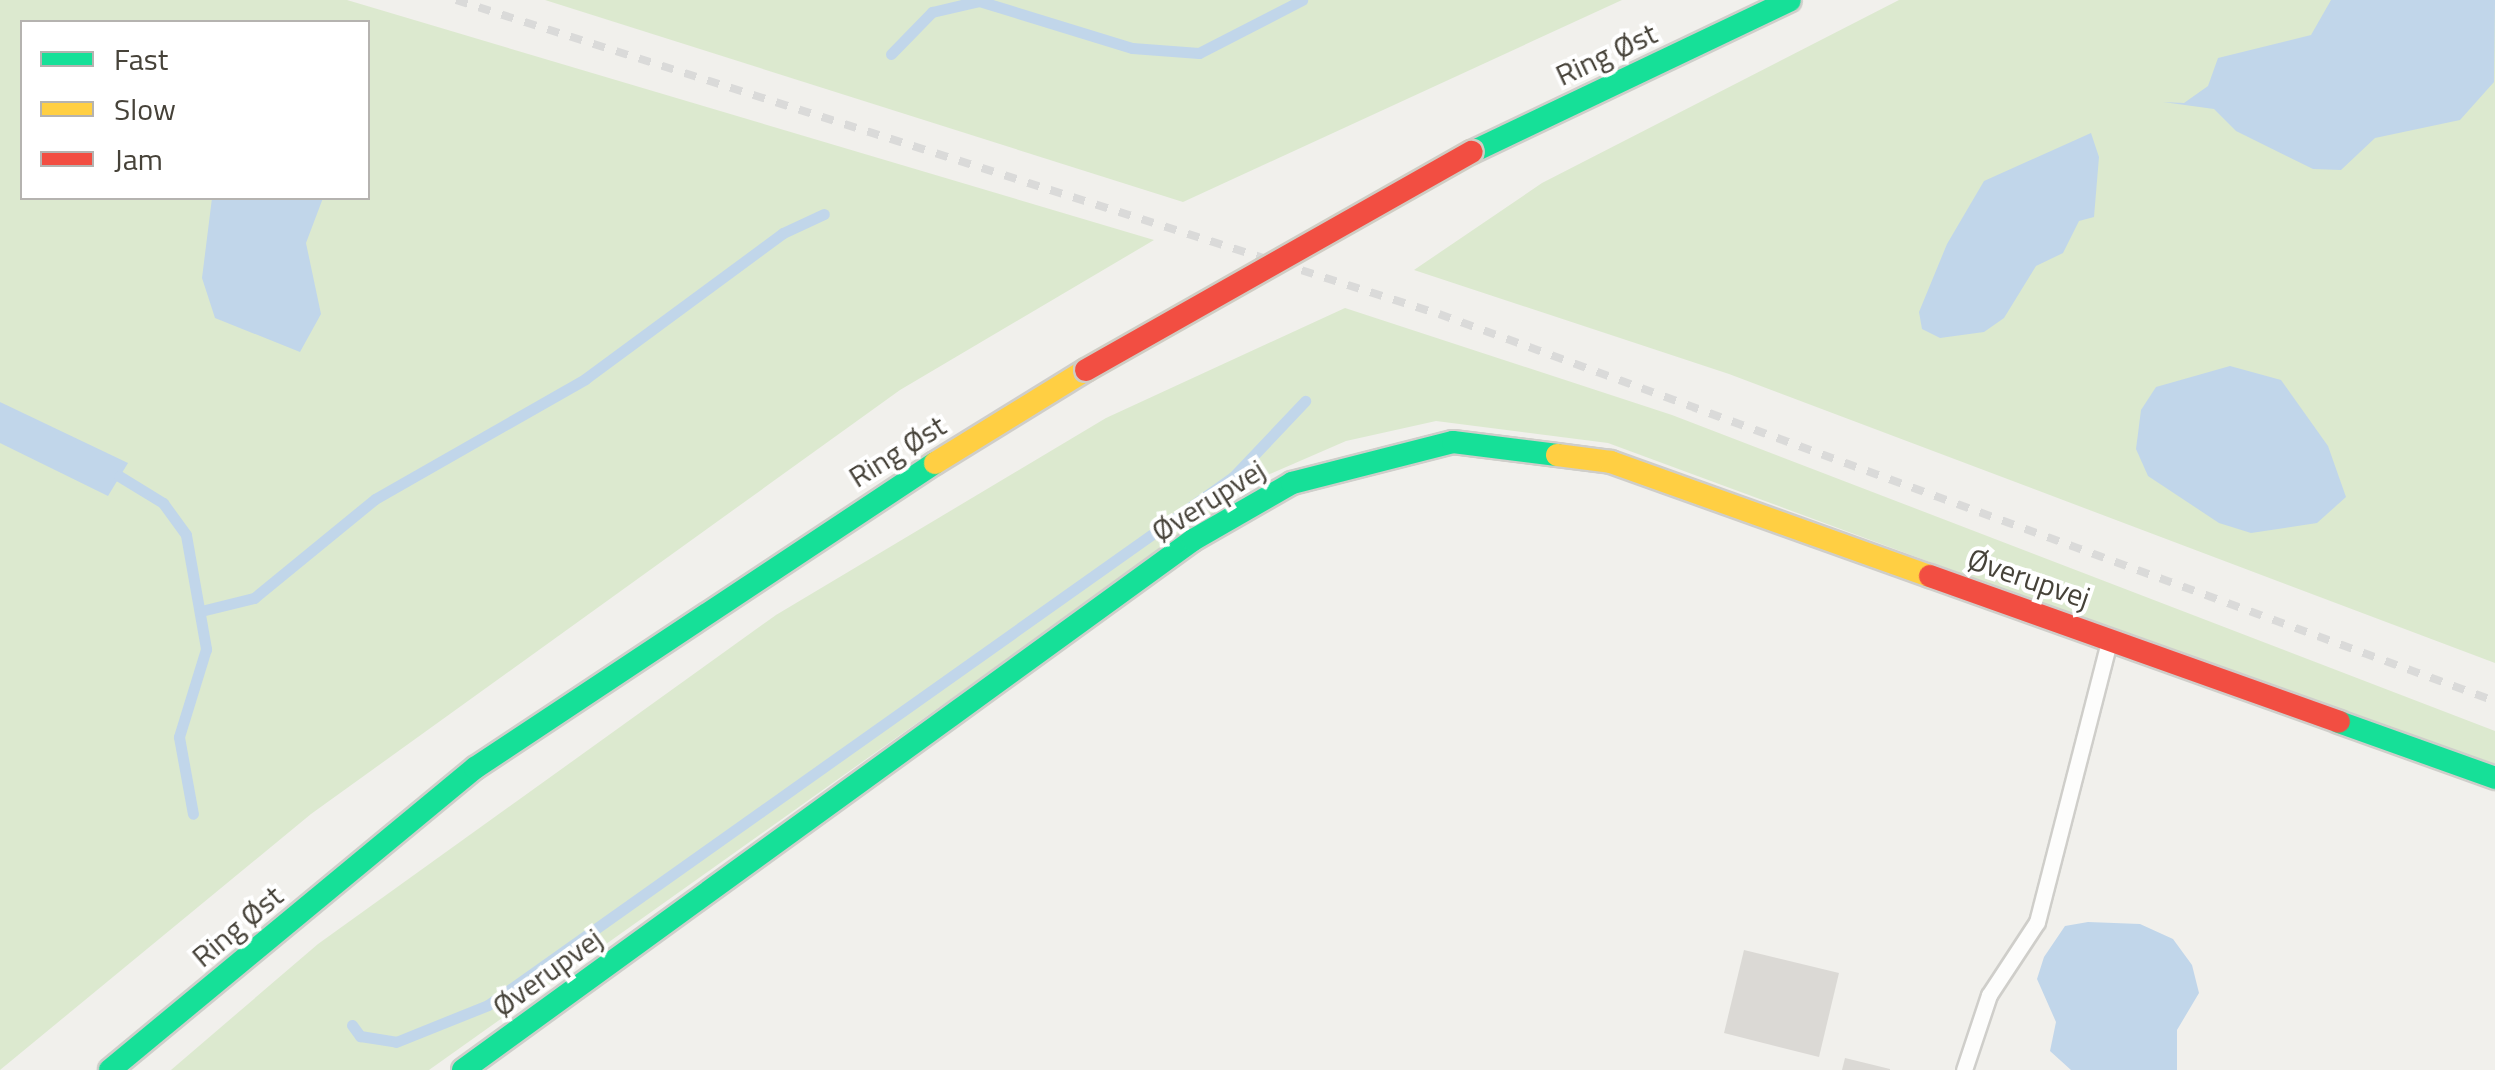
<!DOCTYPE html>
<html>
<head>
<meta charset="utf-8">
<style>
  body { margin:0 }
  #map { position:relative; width:2495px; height:1070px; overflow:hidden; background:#f1f0ec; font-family:"Titillium Web",sans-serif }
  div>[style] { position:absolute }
  .green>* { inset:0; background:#dce9cf }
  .water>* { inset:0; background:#c1d6ea }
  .stream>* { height:11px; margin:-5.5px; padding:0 5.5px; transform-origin:5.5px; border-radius:5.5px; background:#c1d6ea }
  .building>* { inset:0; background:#dbd9d5 }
  .roads { filter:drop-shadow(2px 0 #cfceca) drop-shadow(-2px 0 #cfceca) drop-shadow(0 2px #cfceca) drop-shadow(0 -2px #cfceca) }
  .lane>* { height:15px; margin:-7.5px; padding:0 7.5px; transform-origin:7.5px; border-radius:7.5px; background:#fdfdfc }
  .fast>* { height:22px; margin:-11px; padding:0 11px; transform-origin:11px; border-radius:11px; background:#16e098 }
  .slow>* { height:22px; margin:-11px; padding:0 11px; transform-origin:11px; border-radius:11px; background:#ffcf43 }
  .jam>* { height:22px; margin:-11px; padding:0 11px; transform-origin:11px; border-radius:11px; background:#f24e42 }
  .rail>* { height:8px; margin-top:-4px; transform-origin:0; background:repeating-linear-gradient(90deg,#dadad9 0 12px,transparent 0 24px) }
  .bridges { filter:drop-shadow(2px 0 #cfcdc4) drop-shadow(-2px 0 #cfcdc4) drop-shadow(0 2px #cfcdc4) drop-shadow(0 -2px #cfcdc4) }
  .jam-bridge>* { height:22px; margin:-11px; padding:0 11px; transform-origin:11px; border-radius:11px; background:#f24e42 }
  span { translate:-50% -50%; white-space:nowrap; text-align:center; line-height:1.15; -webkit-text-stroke:8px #fff; paint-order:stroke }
  .street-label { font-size:30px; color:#464239 }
  .legend { position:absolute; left:20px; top:20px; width:350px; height:180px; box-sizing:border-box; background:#fff; border:2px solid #b5b3b0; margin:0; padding:12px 18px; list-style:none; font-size:30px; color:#464239 }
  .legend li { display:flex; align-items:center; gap:20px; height:50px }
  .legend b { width:50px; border:2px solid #b5b3b0 }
</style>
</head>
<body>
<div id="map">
  <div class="green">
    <div style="clip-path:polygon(evenodd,0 0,347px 0,1154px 240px,900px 390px,311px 814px,0 1070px,0 0,22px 22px,368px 22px,368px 198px,22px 198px,22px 22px)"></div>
    <div style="clip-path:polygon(545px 0,1622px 0,1183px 202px)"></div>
    <div style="clip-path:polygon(1899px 0,2495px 0,2495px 663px,1729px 374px,1414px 270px,1542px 183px)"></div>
    <div style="clip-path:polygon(1345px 308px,1672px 415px,2495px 731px,2495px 771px,1608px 443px,1436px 421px,1346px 441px,1263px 477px,429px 1070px,171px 1070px,318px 944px,776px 615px,1106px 418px)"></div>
  </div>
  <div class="water">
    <div style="clip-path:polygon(2331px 0,2495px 0,2494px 82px,2460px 120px,2375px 138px,2341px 170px,2313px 169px,2236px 131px,2214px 109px,2163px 102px,2184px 103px,2208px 86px,2218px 58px,2311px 35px)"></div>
    <div style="clip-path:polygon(2091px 133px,2099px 157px,2094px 217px,2079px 221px,2063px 253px,2036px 266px,2004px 318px,1984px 332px,1940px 338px,1922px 329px,1919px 312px,1947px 244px,1984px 181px)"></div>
    <div style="clip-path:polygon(212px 198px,323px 198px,306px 243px,321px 314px,300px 352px,215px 318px,202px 278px)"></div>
    <div style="clip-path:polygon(2230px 366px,2281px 380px,2328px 446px,2346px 497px,2317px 523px,2251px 533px,2219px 523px,2148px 476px,2136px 449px,2141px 410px,2156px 387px)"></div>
    <div style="clip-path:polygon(0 402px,128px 463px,108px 496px,0 443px)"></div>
    <div style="clip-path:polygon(2088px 922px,2140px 924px,2173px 939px,2192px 965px,2199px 993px,2177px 1030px,2177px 1070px,2071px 1070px,2050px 1051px,2056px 1022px,2037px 979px,2044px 957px,2065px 926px)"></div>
  </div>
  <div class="stream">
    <div style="left:891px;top:54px;width:59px;rotate:-45.7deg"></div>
    <div style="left:932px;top:12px;width:48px;rotate:-13.2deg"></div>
    <div style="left:979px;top:1px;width:160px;rotate:17.1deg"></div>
    <div style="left:1132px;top:48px;width:67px;rotate:4.3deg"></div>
    <div style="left:1199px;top:53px;width:116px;rotate:-27.2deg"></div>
    <div style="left:119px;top:476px;width:52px;rotate:31.5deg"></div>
    <div style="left:163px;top:503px;width:39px;rotate:54deg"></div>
    <div style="left:186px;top:535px;width:116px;rotate:80deg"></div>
    <div style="left:206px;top:649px;width:92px;rotate:107.1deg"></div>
    <div style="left:179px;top:737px;width:78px;rotate:79.7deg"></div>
    <div style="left:201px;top:611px;width:55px;rotate:-13.8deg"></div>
    <div style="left:254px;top:598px;width:156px;rotate:-39.3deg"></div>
    <div style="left:375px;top:499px;width:242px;rotate:-29.7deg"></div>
    <div style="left:585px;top:379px;width:246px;rotate:-36.4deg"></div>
    <div style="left:783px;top:233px;width:45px;rotate:-24.9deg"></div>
    <div style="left:352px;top:1025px;width:14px;rotate:54deg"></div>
    <div style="left:360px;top:1036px;width:36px;rotate:9deg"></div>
    <div style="left:396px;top:1042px;width:99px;rotate:-21.9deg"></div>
    <div style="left:488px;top:1005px;width:913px;rotate:-35.33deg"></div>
    <div style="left:1233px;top:477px;width:105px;rotate:-46.5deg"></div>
  </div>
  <div class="building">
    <div style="clip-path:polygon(1744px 950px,1839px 973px,1819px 1057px,1724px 1033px)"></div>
    <div style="clip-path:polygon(1845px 1058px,1890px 1069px,1890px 1070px,1842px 1070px)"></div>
  </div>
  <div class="roads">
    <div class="lane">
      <div style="left:1964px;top:1070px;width:79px;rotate:-71.6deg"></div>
      <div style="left:1989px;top:995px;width:87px;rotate:-56.7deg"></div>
      <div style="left:2037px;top:922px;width:289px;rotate:-75.6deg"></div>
    </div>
    <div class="fast">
      <div style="left:1472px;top:152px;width:352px;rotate:-25.5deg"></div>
      <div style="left:2339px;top:722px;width:166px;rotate:19.7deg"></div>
      <div style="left:110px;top:1070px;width:474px;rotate:-39.6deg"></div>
      <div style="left:475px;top:768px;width:552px;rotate:-33.55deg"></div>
      <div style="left:463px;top:1070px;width:902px;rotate:-35.98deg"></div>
      <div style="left:1193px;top:540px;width:114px;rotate:-29.9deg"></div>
      <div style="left:1292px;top:483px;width:166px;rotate:-14.3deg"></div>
      <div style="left:1453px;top:442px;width:105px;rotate:7.1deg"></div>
    </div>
    <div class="slow">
      <div style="left:1557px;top:455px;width:54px;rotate:7.4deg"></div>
      <div style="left:1611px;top:462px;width:339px;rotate:19.7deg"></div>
      <div style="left:935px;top:463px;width:177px;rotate:-31.6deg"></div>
    </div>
    <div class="jam">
      <div style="left:1930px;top:576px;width:434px;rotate:19.6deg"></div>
    </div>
  </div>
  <div class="rail">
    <div style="left:456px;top:0;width:1032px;rotate:17.72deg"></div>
    <div style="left:1439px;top:314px;width:1125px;rotate:20.13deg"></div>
  </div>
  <div class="bridges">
    <div class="jam-bridge">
      <div style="left:1086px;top:370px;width:443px;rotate:-29.5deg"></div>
    </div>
  </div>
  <div class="street-label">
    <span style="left:1606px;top:54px;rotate:-25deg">Ring Øst</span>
    <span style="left:897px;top:451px;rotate:-32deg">Ring Øst</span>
    <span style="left:1208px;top:500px;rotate:-32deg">Øverupvej</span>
    <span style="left:2029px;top:578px;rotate:19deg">Øverupvej</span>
    <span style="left:237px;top:926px;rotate:-40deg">Ring Øst</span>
    <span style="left:547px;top:972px;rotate:-36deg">Øverupvej</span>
  </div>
  <ul class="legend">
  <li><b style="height:12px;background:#16e098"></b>Fast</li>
  <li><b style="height:12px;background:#ffcf43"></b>Slow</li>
  <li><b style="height:12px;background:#f24e42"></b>Jam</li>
  </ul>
</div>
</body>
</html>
